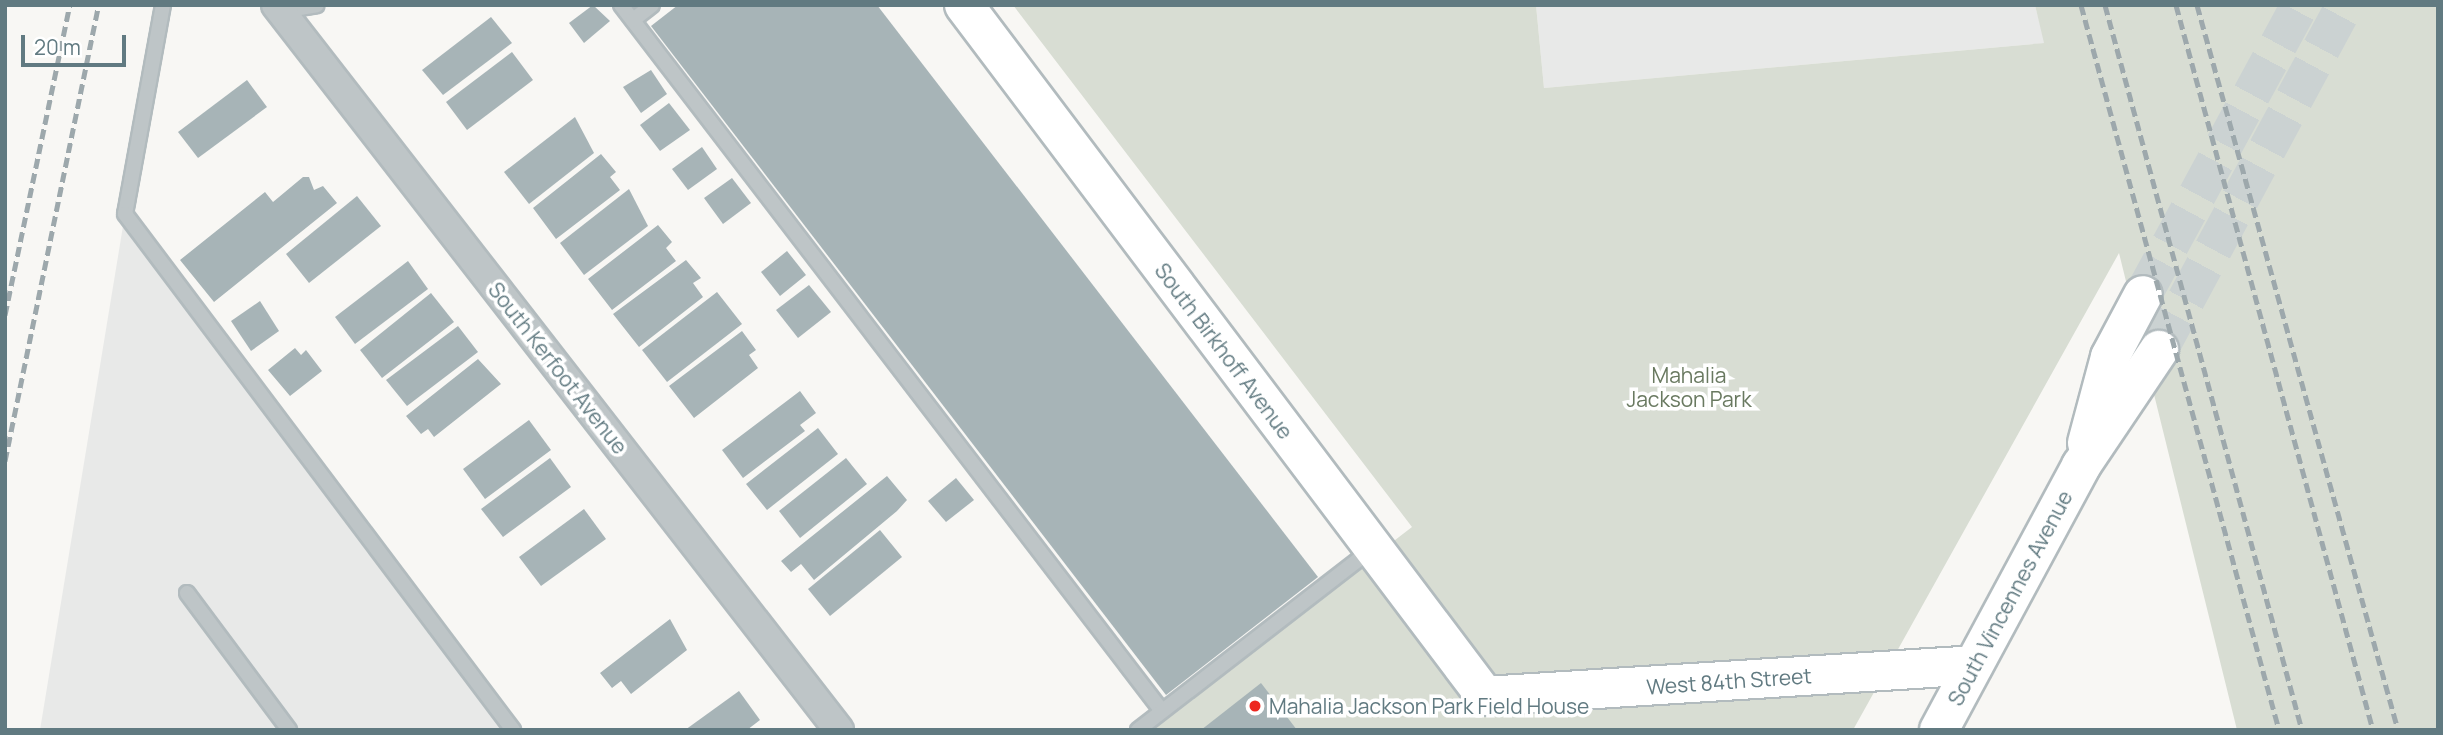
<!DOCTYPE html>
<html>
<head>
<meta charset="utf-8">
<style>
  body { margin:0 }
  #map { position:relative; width:2443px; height:735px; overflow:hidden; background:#f8f7f4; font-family:Manrope,sans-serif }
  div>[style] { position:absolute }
  .built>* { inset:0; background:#e8e9e8 }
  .green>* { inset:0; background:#d8ddd3 }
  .building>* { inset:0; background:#a7b4b7 }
  .secondary-tunnel>* { height:38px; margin-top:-19px; transform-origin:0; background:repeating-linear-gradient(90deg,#cbd2d2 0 38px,transparent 0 57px) }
  .roads { filter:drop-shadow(2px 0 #b2bbbe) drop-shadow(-2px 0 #b2bbbe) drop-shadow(0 2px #b2bbbe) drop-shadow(0 -2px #b2bbbe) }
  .lane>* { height:14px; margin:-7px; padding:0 7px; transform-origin:7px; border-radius:7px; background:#bec5c7 }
  .street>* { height:28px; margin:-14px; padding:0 14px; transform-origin:14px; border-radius:14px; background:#bec5c7 }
  .secondary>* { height:38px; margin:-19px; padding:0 19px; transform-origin:19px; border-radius:19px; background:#fff }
  .rail>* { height:5px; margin-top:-2.5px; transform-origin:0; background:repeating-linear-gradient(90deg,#9da8ac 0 10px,transparent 0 15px) }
  .dots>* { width:19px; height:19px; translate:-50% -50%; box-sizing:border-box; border:4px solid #fff; border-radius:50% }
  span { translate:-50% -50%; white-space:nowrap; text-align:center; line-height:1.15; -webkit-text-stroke:7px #fff; paint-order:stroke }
  .street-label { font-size:21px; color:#617a81 }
  .park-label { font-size:21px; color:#697960 }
  .poi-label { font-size:21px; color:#617a81 }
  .left { translate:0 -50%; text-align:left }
  .frame { position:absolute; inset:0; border:7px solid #617a81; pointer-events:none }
  .scale { position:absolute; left:21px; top:35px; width:105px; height:32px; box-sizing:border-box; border:4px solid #617a81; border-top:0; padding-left:9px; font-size:21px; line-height:24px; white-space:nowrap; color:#617a81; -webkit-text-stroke:5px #fff; paint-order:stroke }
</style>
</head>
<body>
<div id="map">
  <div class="built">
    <div style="clip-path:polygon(1536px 5px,2035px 5px,2045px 43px,1544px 88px)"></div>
    <div style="clip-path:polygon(125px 214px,512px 730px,40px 730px)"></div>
  </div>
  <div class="green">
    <div style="clip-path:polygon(1013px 5px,1536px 5px,1544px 88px,2044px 43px,2035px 5px,2438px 5px,2438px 730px,2237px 730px,2119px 253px,1853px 730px,1148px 730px,1412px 527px)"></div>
  </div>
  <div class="building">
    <div style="clip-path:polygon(593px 5px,610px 21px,584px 43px,569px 23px)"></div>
    <div style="clip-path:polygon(678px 5px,877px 5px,1318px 577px,1166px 695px,651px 26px)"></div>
    <div style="clip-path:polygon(491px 17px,512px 43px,443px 95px,422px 70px)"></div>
    <div style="clip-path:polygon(512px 52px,533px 80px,467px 130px,446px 102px)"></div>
    <div style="clip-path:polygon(651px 70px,667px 94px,641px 113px,623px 87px)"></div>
    <div style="clip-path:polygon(247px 80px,267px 107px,198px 158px,178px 132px)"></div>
    <div style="clip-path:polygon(669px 103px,690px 130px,660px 151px,640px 125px)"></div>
    <div style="clip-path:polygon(575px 117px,594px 153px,529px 204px,504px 172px)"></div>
    <div style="clip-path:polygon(702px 147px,717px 169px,688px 190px,672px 169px)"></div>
    <div style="clip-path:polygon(601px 154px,616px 172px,610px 177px,620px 190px,556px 239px,533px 208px)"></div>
    <div style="clip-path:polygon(303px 177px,309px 177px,314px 190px,323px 186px,337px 203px,214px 302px,180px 260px,265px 192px,273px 202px)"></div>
    <div style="clip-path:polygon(732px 178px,751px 203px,723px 224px,704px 198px)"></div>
    <div style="clip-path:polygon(629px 189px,648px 226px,584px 275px,560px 243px)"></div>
    <div style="clip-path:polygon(357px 196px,381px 226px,309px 283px,286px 254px)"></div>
    <div style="clip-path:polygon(658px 225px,672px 242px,666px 248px,676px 261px,612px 310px,588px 279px)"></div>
    <div style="clip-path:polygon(787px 251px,806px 275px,780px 296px,761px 272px)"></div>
    <div style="clip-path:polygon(686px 260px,701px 278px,693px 283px,703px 297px,639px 347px,613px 314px)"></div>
    <div style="clip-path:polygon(408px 261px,428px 289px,355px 344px,335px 317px)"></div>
    <div style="clip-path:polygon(809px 285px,831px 312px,798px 338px,776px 310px)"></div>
    <div style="clip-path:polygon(717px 292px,742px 324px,667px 382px,642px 350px)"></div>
    <div style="clip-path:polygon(431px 293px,454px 322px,382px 378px,360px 350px)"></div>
    <div style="clip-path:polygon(260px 301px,279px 331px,251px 351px,231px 321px)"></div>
    <div style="clip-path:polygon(458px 326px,478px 352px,407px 406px,386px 380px)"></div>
    <div style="clip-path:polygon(742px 331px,756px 350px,749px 355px,758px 368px,694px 418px,669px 386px)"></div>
    <div style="clip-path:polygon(295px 348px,301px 355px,306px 350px,322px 371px,290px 396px,268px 370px)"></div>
    <div style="clip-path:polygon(478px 359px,501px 384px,434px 437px,428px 429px,421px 434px,406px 416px)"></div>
    <div style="clip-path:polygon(800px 391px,816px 413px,800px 425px,805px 431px,743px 478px,722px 450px)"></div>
    <div style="clip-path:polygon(529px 420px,551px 450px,485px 499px,463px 469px)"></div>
    <div style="clip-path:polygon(818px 428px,838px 454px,767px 510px,746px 484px)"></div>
    <div style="clip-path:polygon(550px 458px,571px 487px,503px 537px,481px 509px)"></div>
    <div style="clip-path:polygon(846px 458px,867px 484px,800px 538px,779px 511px)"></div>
    <div style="clip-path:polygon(887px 476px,907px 500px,897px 511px,814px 580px,801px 564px,791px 572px,781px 561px)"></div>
    <div style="clip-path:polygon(956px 478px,974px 500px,946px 522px,928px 501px)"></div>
    <div style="clip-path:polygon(584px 509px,606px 539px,541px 586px,519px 557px)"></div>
    <div style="clip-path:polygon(880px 530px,902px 557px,830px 616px,808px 589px)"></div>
    <div style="clip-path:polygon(670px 619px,687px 650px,631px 694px,621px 681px,612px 688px,600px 673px)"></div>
    <div style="clip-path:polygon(1261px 683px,1297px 730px,1201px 730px)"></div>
    <div style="clip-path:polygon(739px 691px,760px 720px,747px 730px,685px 730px)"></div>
  </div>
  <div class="secondary-tunnel">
    <div style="left:2143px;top:295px;width:330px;rotate:-61.6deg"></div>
    <div style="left:2159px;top:350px;width:392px;rotate:-61.7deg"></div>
  </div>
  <div class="roads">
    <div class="lane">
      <div style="left:163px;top:5px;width:212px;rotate:100.3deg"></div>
      <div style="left:125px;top:214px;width:646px;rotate:53.06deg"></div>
      <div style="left:621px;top:5px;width:889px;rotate:52.54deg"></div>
      <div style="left:281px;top:11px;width:36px;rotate:-9deg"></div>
      <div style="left:633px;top:20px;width:24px;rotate:-38deg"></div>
      <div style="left:187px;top:593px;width:171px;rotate:53.3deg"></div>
      <div style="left:1138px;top:730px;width:296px;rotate:-37.7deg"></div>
    </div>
    <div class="street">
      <div style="left:276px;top:5px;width:918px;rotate:52.17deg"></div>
    </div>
    <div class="secondary">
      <div style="left:964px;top:5px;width:865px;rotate:52.98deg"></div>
      <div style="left:1485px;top:696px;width:489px;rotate:-3.6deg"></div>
      <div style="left:2087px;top:443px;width:89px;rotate:-75deg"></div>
      <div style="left:2110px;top:357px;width:70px;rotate:-62deg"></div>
      <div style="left:1939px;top:730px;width:300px;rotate:-61.7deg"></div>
      <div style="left:2081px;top:466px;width:140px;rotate:-56.1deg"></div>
    </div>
  </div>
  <div class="rail">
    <div style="left:2081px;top:5px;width:752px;rotate:74.72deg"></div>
    <div style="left:2105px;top:5px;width:751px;rotate:74.8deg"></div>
    <div style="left:2176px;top:5px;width:751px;rotate:74.8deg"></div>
    <div style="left:2197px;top:5px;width:752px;rotate:74.5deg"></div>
    <div style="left:5px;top:315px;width:317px;rotate:-78.2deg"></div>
    <div style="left:5px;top:461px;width:466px;rotate:-78.4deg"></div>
  </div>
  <div class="dots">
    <div style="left:1255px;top:706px;background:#ed271f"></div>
  </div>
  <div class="street-label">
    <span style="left:1224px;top:351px;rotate:53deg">South Birkhoff Avenue</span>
    <span style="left:558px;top:368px;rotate:52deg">South Kerfoot Avenue</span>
    <span style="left:2010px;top:598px;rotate:-62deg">South Vincennes Avenue</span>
    <span style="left:1729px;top:681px;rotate:-4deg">West 84th Street</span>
  </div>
  <div class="park-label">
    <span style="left:1689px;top:387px">Mahalia<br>Jackson Park</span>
  </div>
  <div class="poi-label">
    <span class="left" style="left:1269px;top:706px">Mahalia Jackson Park Field House</span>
  </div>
  <div class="frame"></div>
  <div class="scale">20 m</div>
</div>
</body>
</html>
